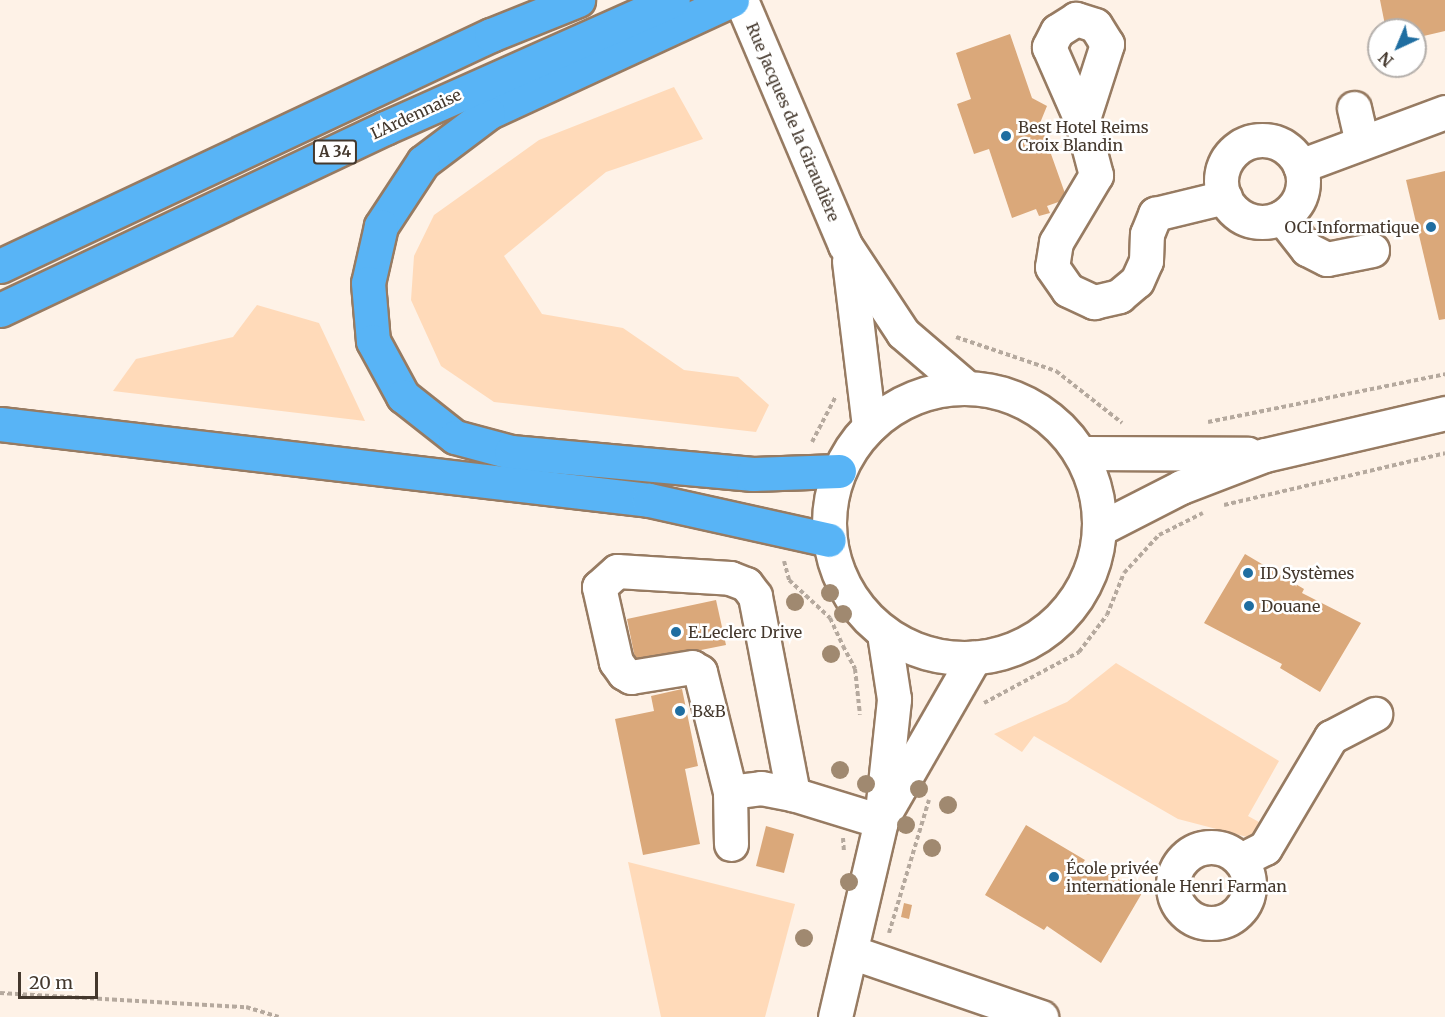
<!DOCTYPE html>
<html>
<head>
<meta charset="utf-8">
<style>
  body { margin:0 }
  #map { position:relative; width:1445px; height:1017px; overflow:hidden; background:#fef2e7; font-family:Merriweather,serif }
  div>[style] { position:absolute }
  .green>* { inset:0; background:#ffdab9 }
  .building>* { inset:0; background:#daa87a }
  .path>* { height:4px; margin-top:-2px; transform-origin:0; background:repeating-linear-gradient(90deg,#b5a99e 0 4.5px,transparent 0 7.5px) }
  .roads { filter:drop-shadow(2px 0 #977b62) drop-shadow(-2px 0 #977b62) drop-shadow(0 2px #977b62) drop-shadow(0 -2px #977b62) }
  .minor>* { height:33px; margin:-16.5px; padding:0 16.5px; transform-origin:16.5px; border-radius:16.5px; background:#fff }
  .minor>.ring { margin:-16.5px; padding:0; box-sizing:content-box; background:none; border:33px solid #fff; border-radius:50% }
  .highway>* { height:33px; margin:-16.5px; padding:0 16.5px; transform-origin:16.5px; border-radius:16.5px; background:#58b4f6 }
  .trees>* { width:18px; height:18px; margin:-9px; border-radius:50%; background:#a08970 }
  .dots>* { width:16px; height:16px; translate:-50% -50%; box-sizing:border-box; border:3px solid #fff; border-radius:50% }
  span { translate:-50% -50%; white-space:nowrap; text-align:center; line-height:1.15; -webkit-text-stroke:5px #fff; paint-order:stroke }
  .shield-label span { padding:2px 4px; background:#fff; border:2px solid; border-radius:4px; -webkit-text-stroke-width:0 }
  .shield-label { font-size:15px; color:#44382d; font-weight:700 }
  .street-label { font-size:16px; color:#44382d }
  .poi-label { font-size:16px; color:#44382d }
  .left { translate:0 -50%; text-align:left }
  .right { translate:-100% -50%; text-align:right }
  .north { position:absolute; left:1367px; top:18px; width:60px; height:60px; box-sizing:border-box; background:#fff; border:2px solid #b4afab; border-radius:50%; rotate:224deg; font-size:16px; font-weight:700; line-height:24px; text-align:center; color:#44382d }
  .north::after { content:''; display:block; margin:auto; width:21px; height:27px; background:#206ea1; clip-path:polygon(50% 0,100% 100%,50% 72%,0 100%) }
  .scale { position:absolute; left:18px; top:972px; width:80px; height:27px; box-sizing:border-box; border:3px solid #44382d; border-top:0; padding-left:8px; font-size:18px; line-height:21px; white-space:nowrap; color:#44382d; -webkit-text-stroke:4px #fff; paint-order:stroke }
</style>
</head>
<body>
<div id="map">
  <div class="green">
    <div style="clip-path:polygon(674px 87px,703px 139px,606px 172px,504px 256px,542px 314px,623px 328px,684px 370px,738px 377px,769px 405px,756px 432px,494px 402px,441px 366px,411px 300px,414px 256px,434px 215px,539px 140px)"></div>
    <div style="clip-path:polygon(257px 305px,319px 323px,365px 421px,113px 391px,136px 359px,233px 337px)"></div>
    <div style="clip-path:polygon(1116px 663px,1279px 761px,1248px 816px,1259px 822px,1251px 838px,1178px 819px,1034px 736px,1022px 752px,994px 734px,1067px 702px)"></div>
    <div style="clip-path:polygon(628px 862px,795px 904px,765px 1017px,661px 1017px)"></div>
  </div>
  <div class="building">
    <div style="clip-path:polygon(1380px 0,1445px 0,1445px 31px,1415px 38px,1415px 30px,1386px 30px)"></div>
    <div style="clip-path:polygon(1010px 34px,1032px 98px,1047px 106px,1040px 123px,1067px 199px,1047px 206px,1050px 213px,1039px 216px,1036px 209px,1012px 218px,989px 149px,974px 154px,957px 104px,971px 99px,956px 53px)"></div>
    <div style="clip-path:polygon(1445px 171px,1445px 319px,1439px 320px,1406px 180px)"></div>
    <div style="clip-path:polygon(1245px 554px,1304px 589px,1302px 593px,1361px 623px,1320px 692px,1280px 668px,1282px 664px,1204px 623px)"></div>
    <div style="clip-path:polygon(716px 600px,726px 645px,636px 663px,627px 619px)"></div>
    <div style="clip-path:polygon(682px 689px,698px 766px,685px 769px,700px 844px,643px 855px,615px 719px,654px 711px,651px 696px)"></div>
    <div style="clip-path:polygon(1026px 825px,1085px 860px,1082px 864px,1098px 874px,1101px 869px,1142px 893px,1101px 963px,1047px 926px,1044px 930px,985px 895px)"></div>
    <div style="clip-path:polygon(766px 826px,794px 834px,784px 873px,756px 866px)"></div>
    <div style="clip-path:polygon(904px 903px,912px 905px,909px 919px,901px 917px)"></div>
  </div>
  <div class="path">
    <div style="left:956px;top:337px;width:106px;rotate:18.8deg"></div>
    <div style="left:1056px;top:371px;width:84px;rotate:38.2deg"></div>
    <div style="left:1208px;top:422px;width:242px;rotate:-11.4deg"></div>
    <div style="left:812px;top:442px;width:50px;rotate:-62.4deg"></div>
    <div style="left:1224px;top:505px;width:227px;rotate:-13.2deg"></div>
    <div style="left:784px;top:561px;width:20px;rotate:75deg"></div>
    <div style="left:789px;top:580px;width:56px;rotate:42.8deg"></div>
    <div style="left:830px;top:618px;width:31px;rotate:65deg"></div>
    <div style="left:843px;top:646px;width:26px;rotate:62deg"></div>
    <div style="left:855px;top:669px;width:46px;rotate:83.8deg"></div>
    <div style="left:984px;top:703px;width:108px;rotate:-28.2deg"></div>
    <div style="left:1079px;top:652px;width:46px;rotate:-52.9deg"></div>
    <div style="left:1107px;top:615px;width:45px;rotate:-68deg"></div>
    <div style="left:1124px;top:573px;width:52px;rotate:-47.4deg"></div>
    <div style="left:1159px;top:535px;width:49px;rotate:-26.6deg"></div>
    <div style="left:843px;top:838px;width:15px;rotate:86deg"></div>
    <div style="left:889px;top:933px;width:139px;rotate:-73.3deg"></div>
    <div style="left:0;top:993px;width:246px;rotate:3.3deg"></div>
    <div style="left:246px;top:1007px;width:34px;rotate:17deg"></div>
  </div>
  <div class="roads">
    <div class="minor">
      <div style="left:741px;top:0;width:266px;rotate:67deg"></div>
      <div style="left:845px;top:245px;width:105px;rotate:56.6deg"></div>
      <div style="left:903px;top:333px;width:83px;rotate:40.6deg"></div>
      <div style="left:1354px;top:108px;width:35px;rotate:77deg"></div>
      <div style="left:1082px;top:122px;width:82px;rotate:-72.2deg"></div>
      <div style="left:1107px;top:44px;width:22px;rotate:-122deg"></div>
      <div style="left:1095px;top:25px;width:20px;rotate:-162deg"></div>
      <div style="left:1076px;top:19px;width:22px;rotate:148deg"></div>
      <div style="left:1057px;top:31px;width:18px;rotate:117deg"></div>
      <div style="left:1049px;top:47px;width:82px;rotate:66.3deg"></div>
      <div style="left:1082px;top:122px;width:55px;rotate:75.2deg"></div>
      <div style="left:1096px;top:175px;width:78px;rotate:120.8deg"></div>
      <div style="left:1056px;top:242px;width:25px;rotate:99deg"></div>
      <div style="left:1052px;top:267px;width:28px;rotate:55deg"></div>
      <div style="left:1068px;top:290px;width:29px;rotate:25deg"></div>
      <div style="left:1094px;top:302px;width:26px;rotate:-13deg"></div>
      <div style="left:1119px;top:296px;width:23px;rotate:-40deg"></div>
      <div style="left:1137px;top:281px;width:22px;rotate:-66deg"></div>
      <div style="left:1146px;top:261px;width:27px;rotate:-88deg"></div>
      <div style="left:1147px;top:234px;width:22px;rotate:-68deg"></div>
      <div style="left:1155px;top:214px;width:72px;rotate:-13.7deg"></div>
      <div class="ring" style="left:1221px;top:140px;width:49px;height:49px"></div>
      <div style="left:1300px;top:166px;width:155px;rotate:-20.4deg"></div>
      <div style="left:1282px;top:217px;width:41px;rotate:52deg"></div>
      <div style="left:1307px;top:249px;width:22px;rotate:27deg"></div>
      <div style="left:1327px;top:259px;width:46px;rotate:-11.3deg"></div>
      <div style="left:849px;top:261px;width:167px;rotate:83.1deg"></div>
      <div class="ring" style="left:829px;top:388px;width:237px;height:237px"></div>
      <div style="left:1083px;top:453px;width:165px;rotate:0.3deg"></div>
      <div style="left:1099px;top:529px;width:92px;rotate:-27.1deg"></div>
      <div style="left:1181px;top:487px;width:90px;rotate:-20.9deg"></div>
      <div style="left:1265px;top:455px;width:185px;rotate:-13.1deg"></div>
      <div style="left:730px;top:792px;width:31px;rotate:-7deg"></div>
      <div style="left:761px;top:788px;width:33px;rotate:11deg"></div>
      <div style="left:886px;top:811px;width:177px;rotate:-60.1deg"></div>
      <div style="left:731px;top:844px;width:52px;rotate:-91.1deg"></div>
      <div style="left:730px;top:792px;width:124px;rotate:-104deg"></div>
      <div style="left:700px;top:672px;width:9px;rotate:-148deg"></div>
      <div style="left:692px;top:667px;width:62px;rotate:170.7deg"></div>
      <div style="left:631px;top:677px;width:8px;rotate:-150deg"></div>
      <div style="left:624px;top:673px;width:14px;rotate:-126deg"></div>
      <div style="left:616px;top:662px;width:77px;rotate:-102.8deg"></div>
      <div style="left:599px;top:587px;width:24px;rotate:-42deg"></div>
      <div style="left:617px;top:571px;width:113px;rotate:3.5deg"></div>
      <div style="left:730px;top:578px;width:17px;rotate:21deg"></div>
      <div style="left:746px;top:584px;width:15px;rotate:53deg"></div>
      <div style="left:755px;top:596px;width:202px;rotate:79.1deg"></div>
      <div style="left:793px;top:794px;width:92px;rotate:17.1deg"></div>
      <div class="ring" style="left:1173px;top:847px;width:43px;height:43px"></div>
      <div style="left:1241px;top:860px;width:27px;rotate:-27deg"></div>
      <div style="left:1265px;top:848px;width:129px;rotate:-59.3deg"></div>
      <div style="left:1331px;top:737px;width:50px;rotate:-27.6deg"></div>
      <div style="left:854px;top:953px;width:198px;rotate:18.9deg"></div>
      <div style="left:835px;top:1017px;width:201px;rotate:-76.8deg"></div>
      <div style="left:881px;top:821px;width:123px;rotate:-83.9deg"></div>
      <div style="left:894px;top:699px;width:66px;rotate:-98.7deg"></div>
    </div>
    <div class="highway">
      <div style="left:732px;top:0;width:269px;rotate:155.2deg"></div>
      <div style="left:488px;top:113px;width:81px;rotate:143deg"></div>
      <div style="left:423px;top:162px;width:77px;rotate:123.3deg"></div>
      <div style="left:381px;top:226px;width:58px;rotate:102.8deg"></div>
      <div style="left:368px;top:283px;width:58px;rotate:85.1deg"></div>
      <div style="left:373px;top:341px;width:63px;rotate:61.4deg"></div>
      <div style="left:403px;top:396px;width:66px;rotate:38.3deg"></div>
      <div style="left:455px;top:437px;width:58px;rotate:15deg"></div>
      <div style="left:511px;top:452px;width:243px;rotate:5.2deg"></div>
      <div style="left:753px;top:474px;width:86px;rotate:-2deg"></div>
      <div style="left:0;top:266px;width:543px;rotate:-25.2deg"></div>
      <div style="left:491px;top:35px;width:94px;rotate:-21.9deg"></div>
      <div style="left:0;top:310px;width:426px;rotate:-25.3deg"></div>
      <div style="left:385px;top:128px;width:315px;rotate:-24deg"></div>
      <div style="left:0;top:424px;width:653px;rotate:6.68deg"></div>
      <div style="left:649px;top:500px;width:184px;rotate:12.5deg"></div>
    </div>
  </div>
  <div class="trees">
    <div style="left:830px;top:593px"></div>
    <div style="left:795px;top:602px"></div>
    <div style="left:843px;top:614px"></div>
    <div style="left:831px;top:654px"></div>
    <div style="left:840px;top:770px"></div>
    <div style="left:866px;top:784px"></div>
    <div style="left:919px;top:789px"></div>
    <div style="left:948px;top:805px"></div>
    <div style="left:906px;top:825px"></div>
    <div style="left:932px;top:848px"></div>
    <div style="left:849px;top:882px"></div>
    <div style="left:804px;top:938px"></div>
  </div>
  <div class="dots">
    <div style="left:1006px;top:136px;background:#206ea1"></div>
    <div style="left:1431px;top:227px;background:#206ea1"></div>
    <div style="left:1248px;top:573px;background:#206ea1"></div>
    <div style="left:1249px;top:606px;background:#206ea1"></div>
    <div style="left:676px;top:632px;background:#206ea1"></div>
    <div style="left:680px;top:711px;background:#206ea1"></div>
    <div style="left:1054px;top:877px;background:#206ea1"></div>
  </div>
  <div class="shield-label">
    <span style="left:335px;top:152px">A 34</span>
  </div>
  <div class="street-label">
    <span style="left:416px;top:114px;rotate:-25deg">L'Ardennaise</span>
    <span style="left:793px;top:122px;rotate:67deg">Rue Jacques de la Giraudière</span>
  </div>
  <div class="poi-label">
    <span class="left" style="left:1018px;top:136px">Best Hotel Reims<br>Croix Blandin</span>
    <span class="right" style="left:1419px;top:227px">OCI Informatique</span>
    <span class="left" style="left:1260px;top:573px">ID Systèmes</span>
    <span class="left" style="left:1261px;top:606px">Douane</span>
    <span class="left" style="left:688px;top:632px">E.Leclerc Drive</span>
    <span class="left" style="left:692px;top:711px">B&amp;B</span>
    <span class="left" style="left:1066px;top:877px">École privée<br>internationale Henri Farman</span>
  </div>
  <div class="north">N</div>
  <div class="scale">20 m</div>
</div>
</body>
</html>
